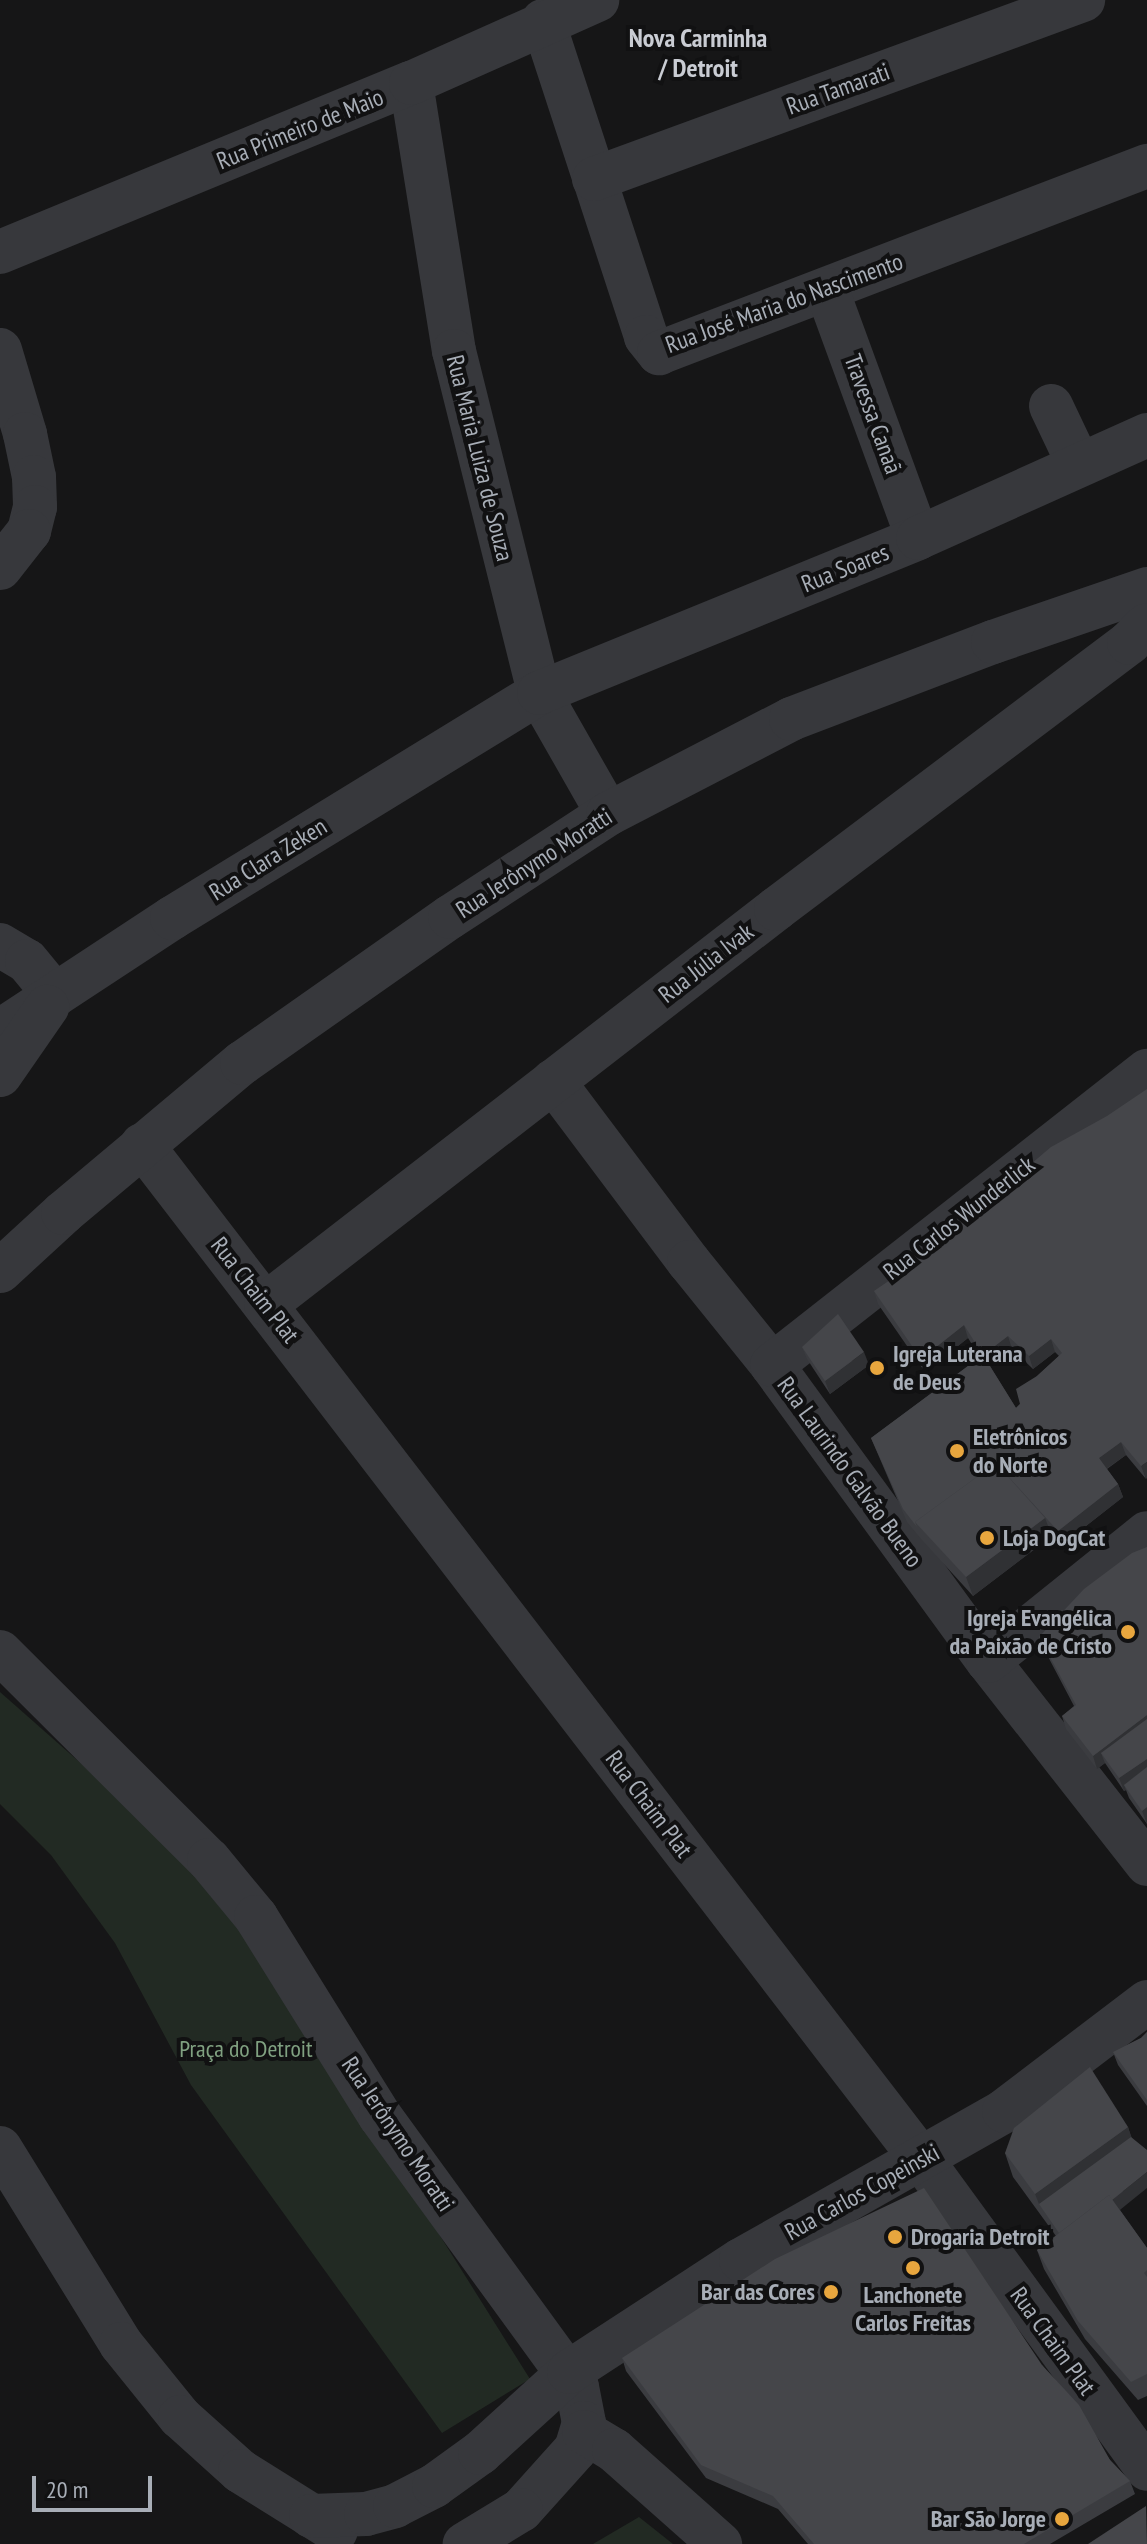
<!DOCTYPE html>
<html>
<head>
<meta charset="utf-8">
<style>
  body { margin:0 }
  #map { position:relative; width:1147px; height:2544px; overflow:hidden; background:#161617; font-family:"PT Sans Narrow",sans-serif }
  div>[style] { position:absolute }
  .green>* { inset:0; background:#222a23 }
  .minor>* { height:44px; margin:-22px; padding:0 22px; transform-origin:22px; border-radius:22px; background:#37383c }
  .wall>* { inset:0; background:#3b3c40 }
  .shaded-wall>* { inset:0; background:#303134 }
  .building>* { inset:0; background:#45464a }
  .dots>* { width:22px; height:22px; translate:-50% -50%; box-sizing:border-box; border:4px solid #111112; border-radius:50% }
  span { translate:-50% -50%; white-space:nowrap; text-align:center; line-height:1.15; -webkit-text-stroke:8px #111112; paint-order:stroke }
  .street-label { font-size:24px; color:#a8aeb7 }
  .poi-label { font-size:24px; color:#a8aeb7; font-weight:700 }
  .left { translate:0 -50%; text-align:left }
  .right { translate:-100% -50%; text-align:right }
  .park-label { font-size:24px; color:#80a181 }
  .neighbourhood-label { font-size:26px; color:#c9ccd3; font-weight:700 }
  .scale { position:absolute; left:32px; top:2476px; width:120px; height:36px; box-sizing:border-box; border:4px solid #a8aeb7; border-top:0; padding-left:10px; font-size:24px; line-height:28px; white-space:nowrap; color:#a8aeb7; -webkit-text-stroke:6px #111112; paint-order:stroke }
</style>
</head>
<body>
<div id="map">
  <div class="green">
    <div style="clip-path:polygon(0 1692px,161px 1834px,268px 1962px,530px 2379px,442px 2433px,191px 2085px,115px 1943px,51px 1855px,0 1804px)"></div>
    <div style="clip-path:polygon(639px 2517px,673px 2544px,593px 2544px)"></div>
  </div>
  <div class="minor">
    <div style="left:543px;top:21px;width:332px;rotate:71.9deg"></div>
    <div style="left:646px;top:337px;width:21px;rotate:51deg"></div>
    <div style="left:659px;top:353px;width:523px;rotate:-20.97deg"></div>
    <div style="left:411px;top:83px;width:271px;rotate:80.9deg"></div>
    <div style="left:454px;top:351px;width:352px;rotate:76deg"></div>
    <div style="left:539px;top:693px;width:139px;rotate:60.3deg"></div>
    <div style="left:594px;top:179px;width:521px;rotate:-20.11deg"></div>
    <div style="left:0;top:252px;width:444px;rotate:-22.4deg"></div>
    <div style="left:411px;top:83px;width:204px;rotate:-24deg"></div>
    <div style="left:827px;top:290px;width:264px;rotate:69.9deg"></div>
    <div style="left:0;top:350px;width:88px;rotate:73.4deg"></div>
    <div style="left:25px;top:434px;width:44px;rotate:78.2deg"></div>
    <div style="left:34px;top:477px;width:30px;rotate:88deg"></div>
    <div style="left:35px;top:507px;width:25px;rotate:104deg"></div>
    <div style="left:29px;top:531px;width:47px;rotate:128.1deg"></div>
    <div style="left:1051px;top:406px;width:65px;rotate:64.6deg"></div>
    <div style="left:0;top:945px;width:31px;rotate:31deg"></div>
    <div style="left:27px;top:961px;width:44px;rotate:50.5deg"></div>
    <div style="left:0;top:1031px;width:206px;rotate:-33.3deg"></div>
    <div style="left:172px;top:918px;width:430px;rotate:-31.5deg"></div>
    <div style="left:539px;top:693px;width:409px;rotate:-22.2deg"></div>
    <div style="left:918px;top:538px;width:251px;rotate:-24.2deg"></div>
    <div style="left:0;top:1075px;width:83px;rotate:-55.3deg"></div>
    <div style="left:553px;top:1081px;width:226px;rotate:53.1deg"></div>
    <div style="left:689px;top:1262px;width:132px;rotate:51.1deg"></div>
    <div style="left:772px;top:1365px;width:366px;rotate:53.9deg"></div>
    <div style="left:988px;top:1661px;width:258px;rotate:51.9deg"></div>
    <div style="left:142px;top:1145px;width:1280px;rotate:52.46deg"></div>
    <div style="left:922px;top:2160px;width:382px;rotate:53.9deg"></div>
    <div style="left:0;top:1271px;width:86px;rotate:-42.6deg"></div>
    <div style="left:63px;top:1213px;width:234px;rotate:-40deg"></div>
    <div style="left:242px;top:1063px;width:254px;rotate:-35.1deg"></div>
    <div style="left:450px;top:917px;width:189px;rotate:-33.1deg"></div>
    <div style="left:608px;top:814px;width:206px;rotate:-27.4deg"></div>
    <div style="left:791px;top:719px;width:216px;rotate:-20.9deg"></div>
    <div style="left:993px;top:642px;width:163px;rotate:-19deg"></div>
    <div style="left:266px;top:1304px;width:645px;rotate:-37.76deg"></div>
    <div style="left:776px;top:909px;width:442px;rotate:-37deg"></div>
    <div style="left:1129px;top:643px;width:25px;rotate:-45deg"></div>
    <div style="left:772px;top:1365px;width:477px;rotate:-38.1deg"></div>
    <div style="left:0;top:1652px;width:295px;rotate:44.9deg"></div>
    <div style="left:209px;top:1860px;width:74px;rotate:50.5deg"></div>
    <div style="left:256px;top:1917px;width:234px;rotate:58.1deg"></div>
    <div style="left:380px;top:2116px;width:335px;rotate:54deg"></div>
    <div style="left:577px;top:2387px;width:37px;rotate:79deg"></div>
    <div style="left:584px;top:2423px;width:27px;rotate:107deg"></div>
    <div style="left:576px;top:2449px;width:82px;rotate:132deg"></div>
    <div style="left:521px;top:2510px;width:66px;rotate:148.7deg"></div>
    <div style="left:988px;top:1661px;width:204px;rotate:-38.8deg"></div>
    <div style="left:0;top:2148px;width:230px;rotate:58.3deg"></div>
    <div style="left:121px;top:2344px;width:94px;rotate:51.1deg"></div>
    <div style="left:180px;top:2417px;width:81px;rotate:42deg"></div>
    <div style="left:240px;top:2471px;width:113px;rotate:32deg"></div>
    <div style="left:584px;top:2432px;width:35px;rotate:31deg"></div>
    <div style="left:614px;top:2450px;width:142px;rotate:41.6deg"></div>
    <div style="left:311px;top:2516px;width:55px;rotate:-2.1deg"></div>
    <div style="left:366px;top:2514px;width:30px;rotate:-15deg"></div>
    <div style="left:395px;top:2506px;width:44px;rotate:-27.1deg"></div>
    <div style="left:434px;top:2486px;width:57px;rotate:-35.7deg"></div>
    <div style="left:480px;top:2453px;width:120px;rotate:-42.3deg"></div>
    <div style="left:569px;top:2372px;width:205px;rotate:-33.1deg"></div>
    <div style="left:741px;top:2260px;width:302px;rotate:-29.5deg"></div>
    <div style="left:1004px;top:2111px;width:180px;rotate:-37.3deg"></div>
  </div>
  <div class="wall">
    <div style="clip-path:polygon(evenodd,1051px 1147px,1146px 1479px,1126px 1455px,1107px 1469px,1118px 1484px,1123px 1497px,1063px 1544px,1050px 1530px,1052px 1536px,973px 1596px,922px 1540px,907px 1522px,871px 1438px,980px 1357px,968px 1338px,925px 1372px,878px 1304px,874px 1291px,912px 1265px,1051px 1147px,1012px 1349px,1033px 1369px,1055px 1352px,1059px 1356px,1037px 1376px,1020px 1404px,1016px 1408px,990px 1366px,1012px 1349px)"></div>
    <div style="clip-path:polygon(802px 1347px,869px 1365px,830px 1394px,807px 1359px)"></div>
    <div style="clip-path:polygon(1147px 1547px,1147px 1824px,1129px 1798px,1126px 1790px,1124px 1791px,1105px 1763px,1097px 1769px,1066px 1729px,1062px 1716px,1074px 1706px,1044px 1649px,1039px 1637px)"></div>
    <div style="clip-path:polygon(1147px 2032px,1147px 2106px,1118px 2065px,1113px 2052px,1141px 2038px)"></div>
    <div style="clip-path:polygon(1128px 2127px,1131px 2137px,1120px 2210px,1147px 2248px,1147px 2396px,1138px 2400px,1085px 2339px,1044px 2269px,1037px 2250px,1056px 2236px,1013px 2177px,1005px 2153px)"></div>
    <div style="clip-path:polygon(622px 2358px,1042px 2365px,1110px 2460px,1130px 2481px,1135px 2494px,1050px 2544px,808px 2544px,778px 2509px,706px 2478px,626px 2371px)"></div>
  </div>
  <div class="shaded-wall">
    <div style="clip-path:polygon(964px 1325px,968px 1338px,925px 1372px,921px 1359px)"></div>
    <div style="clip-path:polygon(1008px 1336px,1012px 1349px,987px 1368px,983px 1355px)"></div>
    <div style="clip-path:polygon(1051px 1339px,1055px 1352px,1033px 1369px,1029px 1356px)"></div>
    <div style="clip-path:polygon(864px 1352px,869px 1365px,830px 1394px,825px 1381px)"></div>
    <div style="clip-path:polygon(1121px 1442px,1126px 1455px,1103px 1471px,1099px 1458px)"></div>
    <div style="clip-path:polygon(1147px 1462px,1147px 1478px,1146px 1479px,1141px 1466px)"></div>
    <div style="clip-path:polygon(1118px 1484px,1123px 1497px,1063px 1544px,1058px 1531px)"></div>
    <div style="clip-path:polygon(1045px 1518px,1052px 1536px,973px 1596px,966px 1577px)"></div>
    <div style="clip-path:polygon(1147px 1715px,1147px 1731px,1101px 1753px,1105px 1763px,1097px 1769px,1093px 1756px)"></div>
    <div style="clip-path:polygon(1147px 1759px,1147px 1775px,1124px 1785px,1126px 1790px,1124px 1791px,1119px 1778px)"></div>
    <div style="clip-path:polygon(1147px 1807px,1147px 1824px,1142px 1811px)"></div>
    <div style="clip-path:polygon(1128px 2127px,1136px 2150px,1039px 2204px,1035px 2194px)"></div>
    <div style="clip-path:polygon(1147px 2172px,1147px 2188px,1068px 2252px,1063px 2239px)"></div>
  </div>
  <div class="building">
    <div style="clip-path:polygon(evenodd,1147px 1089px,1147px 1462px,1141px 1466px,1121px 1442px,1099px 1458px,1118px 1484px,1058px 1531px,996px 1463px,915px 1522px,917px 1527px,903px 1509px,871px 1438px,983px 1355px,964px 1325px,921px 1359px,874px 1291px,912px 1265px,1051px 1147px,1107px 1116px,1147px 1089px,1008px 1336px,1029px 1356px,1051px 1339px,1062px 1353px,1037px 1376px,1016px 1389px,1020px 1404px,1016px 1408px,983px 1355px,1008px 1336px)"></div>
    <div style="clip-path:polygon(838px 1314px,864px 1352px,825px 1381px,802px 1347px)"></div>
    <div style="clip-path:polygon(996px 1463px,1045px 1518px,966px 1577px,915px 1522px)"></div>
    <div style="clip-path:polygon(1147px 1547px,1147px 1715px,1093px 1756px,1062px 1716px,1076px 1705px,1039px 1637px,1084px 1589px,1132px 1553px)"></div>
    <div style="clip-path:polygon(1147px 1719px,1147px 1759px,1119px 1778px,1101px 1753px)"></div>
    <div style="clip-path:polygon(1147px 1767px,1147px 1807px,1142px 1811px,1124px 1785px)"></div>
    <div style="clip-path:polygon(1147px 2032px,1147px 2100px,1113px 2052px,1141px 2038px)"></div>
    <div style="clip-path:polygon(1090px 2067px,1128px 2127px,1035px 2194px,1005px 2153px,1014px 2128px)"></div>
    <div style="clip-path:polygon(1131px 2137px,1147px 2150px,1147px 2172px,1112px 2200px,1109px 2195px,1059px 2233px,1039px 2204px)"></div>
    <div style="clip-path:polygon(924px 2188px,1042px 2365px,1079px 2405px,1110px 2460px,1130px 2481px,1024px 2544px,814px 2544px,773px 2496px,701px 2465px,622px 2358px,775px 2259px)"></div>
    <div style="clip-path:polygon(1109px 2195px,1147px 2248px,1147px 2270px,1144px 2273px,1147px 2277px,1147px 2374px,1131px 2382px,1078px 2321px,1037px 2250px)"></div>
    <div style="clip-path:polygon(1146px 2506px,1147px 2544px,1088px 2544px)"></div>
  </div>
  <div class="dots">
    <div style="left:877px;top:1368px;background:#e8a63e"></div>
    <div style="left:957px;top:1451px;background:#e8a63e"></div>
    <div style="left:987px;top:1538px;background:#e8a63e"></div>
    <div style="left:1128px;top:1632px;background:#e8a63e"></div>
    <div style="left:895px;top:2237px;background:#e8a63e"></div>
    <div style="left:913px;top:2268px;background:#e8a63e"></div>
    <div style="left:831px;top:2292px;background:#e8a63e"></div>
    <div style="left:1062px;top:2519px;background:#e8a63e"></div>
  </div>
  <div class="street-label">
    <span style="left:838px;top:89px;rotate:-20deg">Rua Tamarati</span>
    <span style="left:300px;top:129px;rotate:-22deg">Rua Primeiro de Maio</span>
    <span style="left:784px;top:303px;rotate:-20deg">Rua José Maria do Nascimento</span>
    <span style="left:873px;top:414px;rotate:70deg">Travessa Canaã</span>
    <span style="left:480px;top:458px;rotate:76deg">Rua Maria Luiza de Souza</span>
    <span style="left:845px;top:568px;rotate:-22deg">Rua Soares</span>
    <span style="left:268px;top:859px;rotate:-32deg">Rua Clara Zeken</span>
    <span style="left:534px;top:863px;rotate:-33deg">Rua Jerônymo Moratti</span>
    <span style="left:706px;top:963px;rotate:-38deg">Rua Júlia Ivak</span>
    <span style="left:959px;top:1218px;rotate:-38deg">Rua Carlos Wunderlick</span>
    <span style="left:255px;top:1290px;rotate:52deg">Rua Chaim Plat</span>
    <span style="left:850px;top:1472px;rotate:54deg">Rua Laurindo Galvão Bueno</span>
    <span style="left:649px;top:1804px;rotate:53deg">Rua Chaim Plat</span>
    <span style="left:398px;top:2134px;rotate:56deg">Rua Jerônymo Moratti</span>
    <span style="left:862px;top:2192px;rotate:-29deg">Rua Carlos Copeinski</span>
    <span style="left:1053px;top:2341px;rotate:54deg">Rua Chaim Plat</span>
  </div>
  <div class="poi-label">
    <span class="left" style="left:893px;top:1368px">Igreja Luterana<br>de Deus</span>
    <span class="left" style="left:973px;top:1451px">Eletrônicos<br>do Norte</span>
    <span class="left" style="left:1003px;top:1538px">Loja DogCat</span>
    <span class="right" style="left:1112px;top:1632px">Igreja Evangélica<br>da Paixão de Cristo</span>
    <span class="left" style="left:911px;top:2237px">Drogaria Detroit</span>
    <span class="right" style="left:815px;top:2292px">Bar das Cores</span>
    <span style="left:913px;top:2309px">Lanchonete<br>Carlos Freitas</span>
    <span class="right" style="left:1046px;top:2519px">Bar São Jorge</span>
  </div>
  <div class="park-label">
    <span style="left:246px;top:2049px">Praça do Detroit</span>
  </div>
  <div class="neighbourhood-label">
    <span style="left:698px;top:53px">Nova Carminha<br>/ Detroit</span>
  </div>
  <div class="scale">20 m</div>
</div>
</body>
</html>
